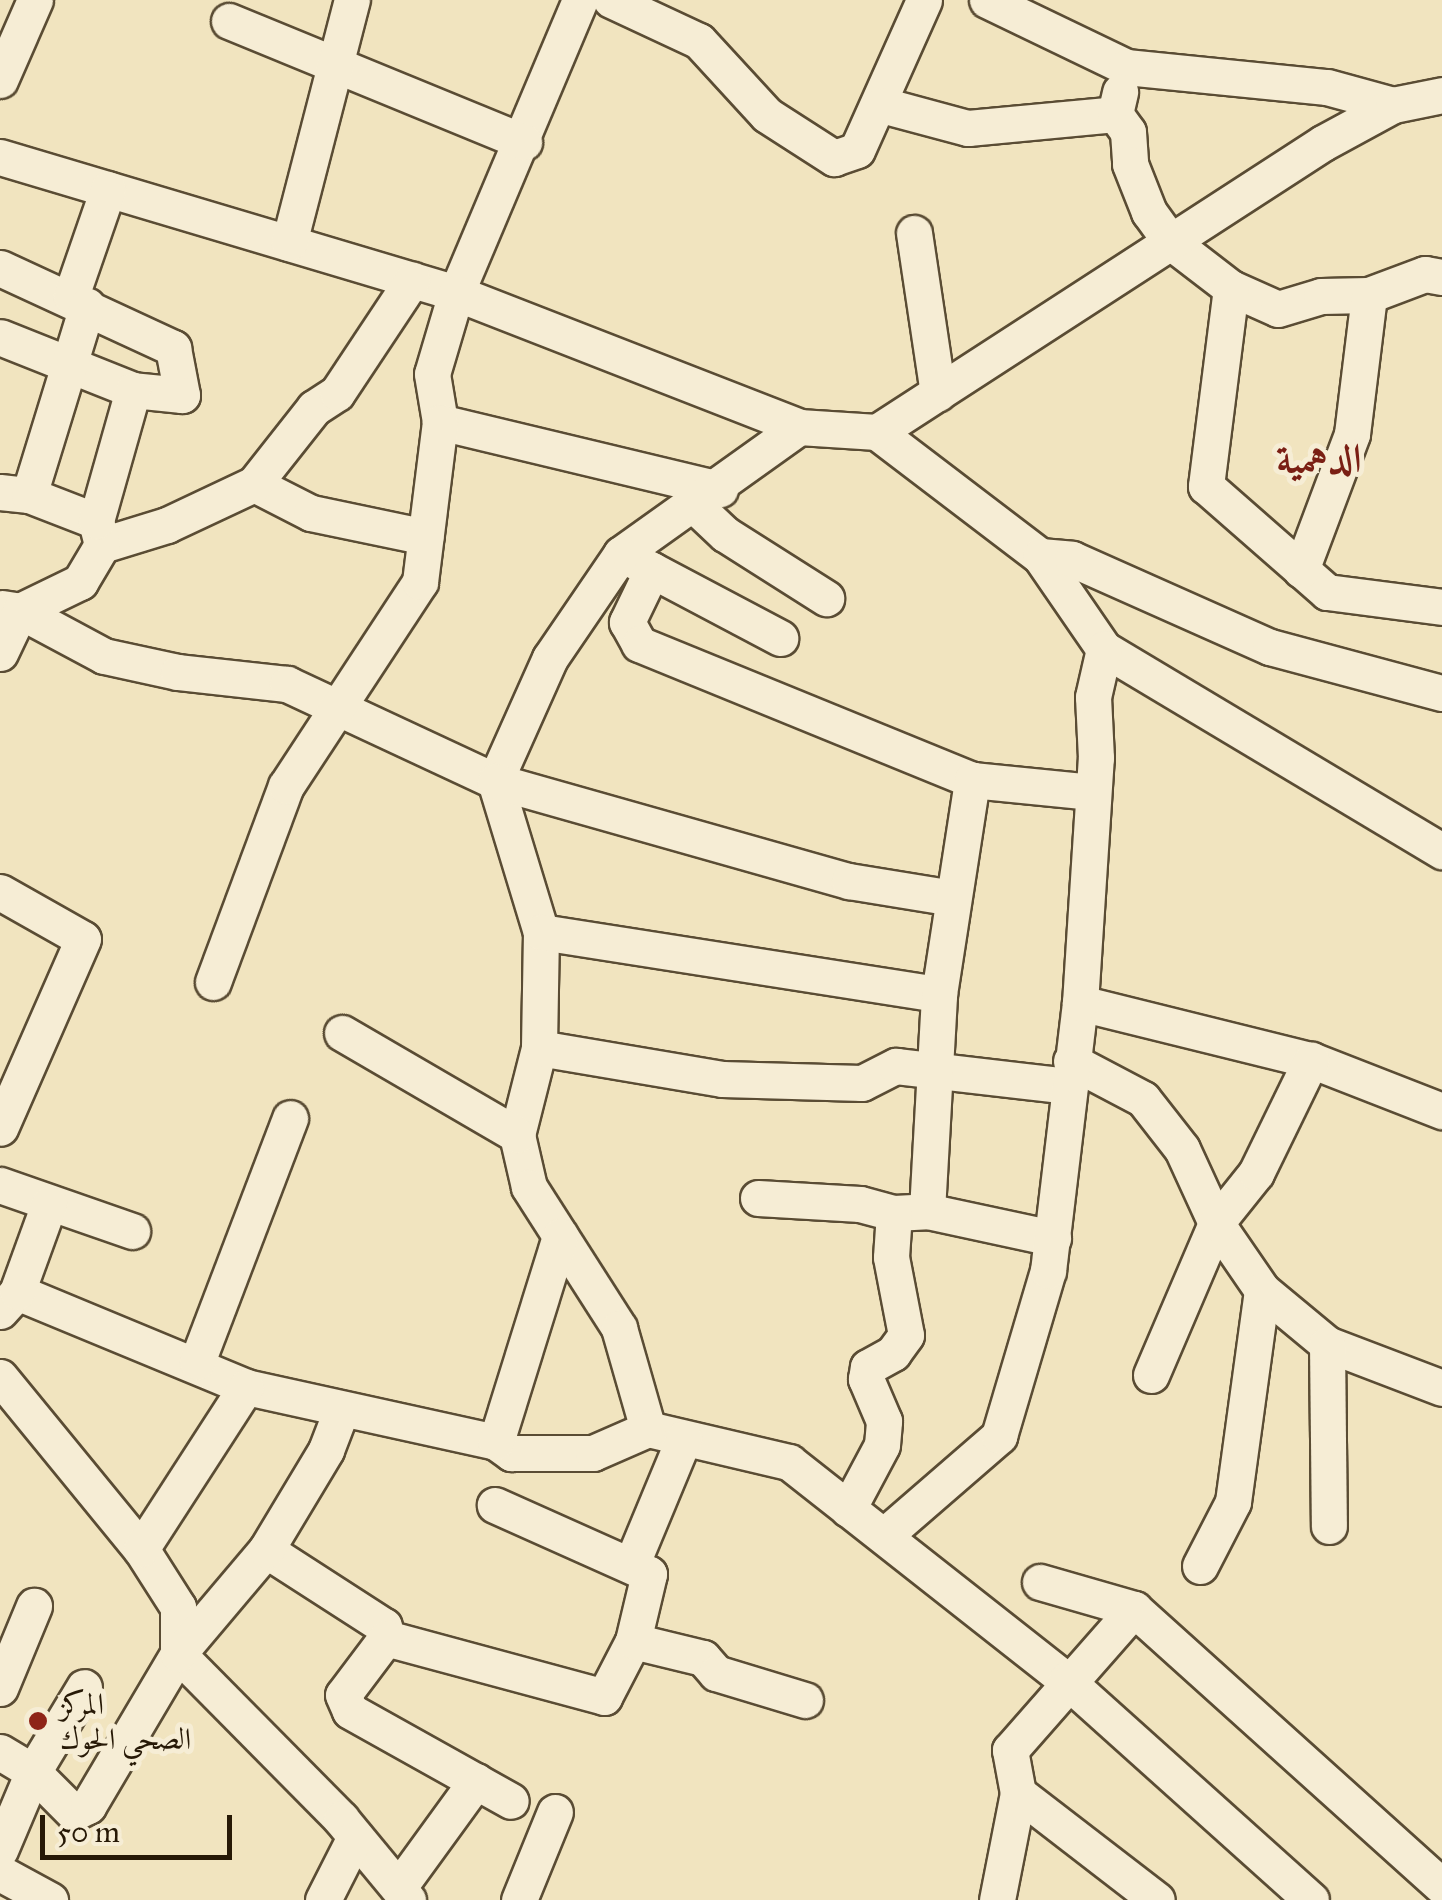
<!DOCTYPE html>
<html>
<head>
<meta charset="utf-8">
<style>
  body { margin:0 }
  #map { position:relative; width:1442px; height:1900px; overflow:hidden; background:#f1e4bf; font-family:"IM FELL Great Primer",Amiri,serif }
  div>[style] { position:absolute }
  .roads { filter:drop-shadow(2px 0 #5a4c34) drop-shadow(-2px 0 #5a4c34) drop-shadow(0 2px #5a4c34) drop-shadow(0 -2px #5a4c34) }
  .minor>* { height:35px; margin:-17.5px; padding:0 17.5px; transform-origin:17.5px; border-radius:17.5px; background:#f6edd5 }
  .dots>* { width:28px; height:28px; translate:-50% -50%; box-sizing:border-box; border:5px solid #f6edd5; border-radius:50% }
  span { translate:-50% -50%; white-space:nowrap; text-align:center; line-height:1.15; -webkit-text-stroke:10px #f6edd5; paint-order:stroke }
  .poi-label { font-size:30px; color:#271906 }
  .left { translate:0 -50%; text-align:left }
  .district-label { font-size:40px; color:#7a1f14; font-weight:700 }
  .scale { position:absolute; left:40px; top:1815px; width:192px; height:45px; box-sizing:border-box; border:5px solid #271906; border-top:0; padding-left:12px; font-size:30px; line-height:35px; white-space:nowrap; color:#271906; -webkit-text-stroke:8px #f6edd5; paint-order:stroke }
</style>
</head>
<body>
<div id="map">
  <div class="roads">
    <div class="minor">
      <div style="left:580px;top:0;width:318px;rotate:112.9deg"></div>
      <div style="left:456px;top:293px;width:84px;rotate:106.5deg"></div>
      <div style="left:432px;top:374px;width:49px;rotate:80.5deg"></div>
      <div style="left:440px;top:422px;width:288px;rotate:13.5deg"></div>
      <div style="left:611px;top:0;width:97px;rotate:25deg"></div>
      <div style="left:699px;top:41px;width:100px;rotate:47.4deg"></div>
      <div style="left:767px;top:115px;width:80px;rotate:32.7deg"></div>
      <div style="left:834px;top:158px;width:24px;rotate:-19deg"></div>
      <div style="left:857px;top:150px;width:164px;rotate:-65.9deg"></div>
      <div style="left:987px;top:0;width:154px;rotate:25.7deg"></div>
      <div style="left:1126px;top:67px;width:202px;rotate:5.7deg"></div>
      <div style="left:1327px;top:87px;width:68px;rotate:15.3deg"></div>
      <div style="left:229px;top:21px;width:319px;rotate:22.3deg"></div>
      <div style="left:0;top:80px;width:87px;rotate:-66.4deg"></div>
      <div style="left:882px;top:105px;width:89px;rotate:15deg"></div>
      <div style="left:968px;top:128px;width:148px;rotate:-5.4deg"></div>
      <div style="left:1115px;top:114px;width:23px;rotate:-77deg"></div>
      <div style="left:1115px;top:114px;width:22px;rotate:54deg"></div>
      <div style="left:1128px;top:132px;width:32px;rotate:86deg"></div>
      <div style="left:1130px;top:164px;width:52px;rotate:68.4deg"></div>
      <div style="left:1149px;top:212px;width:37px;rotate:54deg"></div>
      <div style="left:1171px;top:242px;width:76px;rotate:37.5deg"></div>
      <div style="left:1231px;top:288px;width:51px;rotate:24.1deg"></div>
      <div style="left:1278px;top:309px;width:45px;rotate:-16.8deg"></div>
      <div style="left:1321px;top:296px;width:48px;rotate:-1.2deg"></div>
      <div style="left:1369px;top:295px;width:60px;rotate:-20.6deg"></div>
      <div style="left:1425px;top:274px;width:17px;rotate:10deg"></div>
      <div style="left:0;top:157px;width:476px;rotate:16.6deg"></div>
      <div style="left:456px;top:293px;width:368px;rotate:21.3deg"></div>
      <div style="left:799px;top:427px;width:78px;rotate:3.7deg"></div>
      <div style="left:877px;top:432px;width:205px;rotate:37.3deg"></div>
      <div style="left:1040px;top:556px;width:113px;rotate:55.5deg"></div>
      <div style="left:1104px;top:649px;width:394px;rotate:30.9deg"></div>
      <div style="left:914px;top:233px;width:162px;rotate:81.5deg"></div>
      <div style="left:289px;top:243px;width:251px;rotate:-75.5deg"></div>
      <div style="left:0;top:268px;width:191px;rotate:24.8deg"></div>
      <div style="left:173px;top:348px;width:48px;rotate:79.2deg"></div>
      <div style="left:182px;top:395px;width:49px;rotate:-174.2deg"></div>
      <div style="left:133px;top:390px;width:143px;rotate:-158.3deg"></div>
      <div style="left:1231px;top:288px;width:200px;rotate:97.2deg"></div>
      <div style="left:1206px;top:486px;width:161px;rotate:41.2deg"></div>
      <div style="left:1327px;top:592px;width:116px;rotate:7.4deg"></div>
      <div style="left:71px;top:296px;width:113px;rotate:-70.9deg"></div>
      <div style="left:799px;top:427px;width:219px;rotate:144.5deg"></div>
      <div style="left:621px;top:554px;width:126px;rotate:124.3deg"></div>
      <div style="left:550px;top:658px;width:135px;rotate:114.1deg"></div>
      <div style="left:495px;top:781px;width:158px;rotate:73.1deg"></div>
      <div style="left:541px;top:932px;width:116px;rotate:91deg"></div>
      <div style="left:539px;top:1048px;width:90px;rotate:104.2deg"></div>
      <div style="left:517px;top:1135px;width:53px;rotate:77deg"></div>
      <div style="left:529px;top:1187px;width:167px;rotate:57.4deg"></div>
      <div style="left:619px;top:1328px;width:105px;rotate:74deg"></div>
      <div style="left:648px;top:1429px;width:145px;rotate:13.2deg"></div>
      <div style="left:789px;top:1462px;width:352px;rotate:38.2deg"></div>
      <div style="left:1066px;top:1680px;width:329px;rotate:41.9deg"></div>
      <div style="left:877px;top:432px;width:531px;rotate:-32.94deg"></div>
      <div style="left:1323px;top:143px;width:80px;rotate:-28.5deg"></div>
      <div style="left:1393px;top:105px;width:50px;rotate:-11.5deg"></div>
      <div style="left:254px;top:484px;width:64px;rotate:27deg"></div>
      <div style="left:311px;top:513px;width:117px;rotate:11.8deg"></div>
      <div style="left:0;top:492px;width:29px;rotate:6deg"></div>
      <div style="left:29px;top:495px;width:72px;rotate:21.2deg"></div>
      <div style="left:29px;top:495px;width:198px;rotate:-72.9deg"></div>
      <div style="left:691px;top:502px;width:47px;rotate:43.3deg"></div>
      <div style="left:725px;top:534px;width:120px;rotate:32.4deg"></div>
      <div style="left:102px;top:545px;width:68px;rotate:-17.1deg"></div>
      <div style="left:167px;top:525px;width:96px;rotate:-25.2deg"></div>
      <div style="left:254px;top:484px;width:97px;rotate:-51.7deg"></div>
      <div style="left:314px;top:408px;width:27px;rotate:-33deg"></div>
      <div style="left:337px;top:393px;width:136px;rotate:-56.4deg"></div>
      <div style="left:1040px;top:556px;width:32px;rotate:5deg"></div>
      <div style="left:1072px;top:559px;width:217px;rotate:24deg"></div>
      <div style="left:1270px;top:647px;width:178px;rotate:15deg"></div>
      <div style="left:631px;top:559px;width:169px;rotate:27.9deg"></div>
      <div style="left:652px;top:570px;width:58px;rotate:115.7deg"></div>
      <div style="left:627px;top:622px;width:25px;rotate:61deg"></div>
      <div style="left:639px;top:644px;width:360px;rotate:22.2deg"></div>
      <div style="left:972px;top:780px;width:121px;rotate:5.7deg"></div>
      <div style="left:1301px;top:570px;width:145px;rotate:-69.4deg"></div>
      <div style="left:1352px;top:434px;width:140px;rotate:-83deg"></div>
      <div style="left:2px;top:608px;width:18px;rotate:9deg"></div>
      <div style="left:20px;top:611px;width:67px;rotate:-25.8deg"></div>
      <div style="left:80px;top:582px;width:43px;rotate:-59.3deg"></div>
      <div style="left:102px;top:545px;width:25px;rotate:-104deg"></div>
      <div style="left:96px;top:521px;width:136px;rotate:-74.2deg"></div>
      <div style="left:0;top:653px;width:47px;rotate:-64.5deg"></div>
      <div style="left:20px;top:611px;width:95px;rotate:28.2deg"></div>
      <div style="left:104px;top:656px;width:76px;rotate:12.2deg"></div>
      <div style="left:178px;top:672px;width:110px;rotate:6.3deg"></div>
      <div style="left:287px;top:684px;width:230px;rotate:25deg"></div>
      <div style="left:495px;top:781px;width:368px;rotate:15.8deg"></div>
      <div style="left:849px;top:881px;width:105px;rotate:9.3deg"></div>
      <div style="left:0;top:892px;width:95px;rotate:29.5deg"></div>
      <div style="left:83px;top:939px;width:206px;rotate:113.7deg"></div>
      <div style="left:541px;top:932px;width:403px;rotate:8.9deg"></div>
      <div style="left:213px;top:982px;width:209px;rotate:-69.6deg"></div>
      <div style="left:286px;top:786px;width:244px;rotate:-56.7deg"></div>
      <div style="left:420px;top:582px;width:161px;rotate:-82.9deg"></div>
      <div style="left:1080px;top:1003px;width:238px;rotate:13.9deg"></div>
      <div style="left:1311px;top:1060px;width:141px;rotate:21.3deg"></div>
      <div style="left:342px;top:1033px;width:203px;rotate:30.2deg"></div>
      <div style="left:539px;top:1048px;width:186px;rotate:9.6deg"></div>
      <div style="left:722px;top:1079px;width:140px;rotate:1.6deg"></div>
      <div style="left:862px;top:1083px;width:38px;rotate:-27deg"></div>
      <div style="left:896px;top:1066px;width:175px;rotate:6.6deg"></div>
      <div style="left:1071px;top:1061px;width:81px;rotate:27.8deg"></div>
      <div style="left:1143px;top:1099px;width:63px;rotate:52deg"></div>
      <div style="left:1182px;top:1149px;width:81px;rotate:65.3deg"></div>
      <div style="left:1216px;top:1223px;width:81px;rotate:55.5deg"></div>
      <div style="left:1262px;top:1290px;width:85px;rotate:39.7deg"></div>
      <div style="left:1327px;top:1344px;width:123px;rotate:20.9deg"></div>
      <div style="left:0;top:1185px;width:140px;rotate:19.2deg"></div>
      <div style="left:758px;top:1198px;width:102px;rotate:3.4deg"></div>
      <div style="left:860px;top:1204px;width:35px;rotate:15deg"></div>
      <div style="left:894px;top:1213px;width:33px;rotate:-3deg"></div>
      <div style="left:927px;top:1211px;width:129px;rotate:12.1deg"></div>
      <div style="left:927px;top:1211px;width:217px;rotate:-86.8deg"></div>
      <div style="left:939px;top:994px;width:217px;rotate:-81.2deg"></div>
      <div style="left:17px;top:1292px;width:248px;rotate:22.5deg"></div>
      <div style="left:246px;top:1387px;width:256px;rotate:12.4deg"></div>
      <div style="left:496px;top:1442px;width:19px;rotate:36deg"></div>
      <div style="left:511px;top:1453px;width:82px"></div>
      <div style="left:593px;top:1453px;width:60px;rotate:-23.6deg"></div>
      <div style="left:0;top:1311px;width:25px;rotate:-48deg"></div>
      <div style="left:17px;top:1292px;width:94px;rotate:-70deg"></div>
      <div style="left:1327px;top:1344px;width:182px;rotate:89.4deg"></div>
      <div style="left:197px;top:1362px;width:261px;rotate:-69.1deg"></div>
      <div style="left:1151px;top:1375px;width:165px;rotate:-66.8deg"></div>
      <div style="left:1216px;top:1223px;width:64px;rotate:-51.3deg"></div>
      <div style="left:1256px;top:1173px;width:126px;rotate:-64deg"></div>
      <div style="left:0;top:1377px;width:222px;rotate:50.7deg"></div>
      <div style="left:141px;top:1549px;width:69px;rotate:57.5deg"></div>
      <div style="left:178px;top:1607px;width:47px;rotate:90deg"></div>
      <div style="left:178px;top:1654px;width:232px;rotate:45.3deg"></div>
      <div style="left:341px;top:1819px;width:105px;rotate:50.4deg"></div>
      <div style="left:496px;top:1442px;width:216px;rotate:-72.7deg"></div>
      <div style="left:848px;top:1509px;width:72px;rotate:-62deg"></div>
      <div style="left:882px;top:1445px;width:24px;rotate:-85deg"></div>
      <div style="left:884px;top:1421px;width:46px;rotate:-113.2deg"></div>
      <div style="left:866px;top:1379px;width:12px;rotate:-81deg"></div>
      <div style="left:868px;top:1367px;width:29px;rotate:-29deg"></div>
      <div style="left:893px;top:1353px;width:22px;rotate:-54deg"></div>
      <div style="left:906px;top:1335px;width:79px;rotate:-100.9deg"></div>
      <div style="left:891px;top:1257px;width:44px;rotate:-86.1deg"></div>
      <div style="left:886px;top:1534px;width:150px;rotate:-40.9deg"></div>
      <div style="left:999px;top:1436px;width:172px;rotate:-73.5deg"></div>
      <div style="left:1048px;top:1271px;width:270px;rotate:-83.2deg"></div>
      <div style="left:1080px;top:1003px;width:246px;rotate:-86.3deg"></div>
      <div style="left:1096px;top:758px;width:61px;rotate:-92.8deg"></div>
      <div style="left:1093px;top:697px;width:49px;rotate:-77.1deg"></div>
      <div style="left:141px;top:1549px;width:193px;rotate:-57.1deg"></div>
      <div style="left:266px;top:1550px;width:140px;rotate:32.8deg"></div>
      <div style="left:384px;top:1626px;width:12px;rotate:81deg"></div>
      <div style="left:632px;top:1563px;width:135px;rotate:-67.4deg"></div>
      <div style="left:1200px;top:1566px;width:72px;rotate:-62.7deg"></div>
      <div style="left:1233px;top:1502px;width:214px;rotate:-82.2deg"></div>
      <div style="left:1040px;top:1582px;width:98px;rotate:16deg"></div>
      <div style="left:1134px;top:1609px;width:414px;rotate:42deg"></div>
      <div style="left:1134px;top:1609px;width:188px;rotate:131.3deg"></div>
      <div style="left:1010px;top:1750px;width:44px;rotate:79.5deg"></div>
      <div style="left:1018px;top:1793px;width:175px;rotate:37.6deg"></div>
      <div style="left:386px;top:1638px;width:226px;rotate:15.1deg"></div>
      <div style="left:604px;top:1697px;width:63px;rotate:-62.6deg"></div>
      <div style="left:633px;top:1641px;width:69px;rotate:-76.6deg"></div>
      <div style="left:649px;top:1574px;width:169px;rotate:-155.9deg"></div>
      <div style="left:386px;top:1638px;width:71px;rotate:127deg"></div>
      <div style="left:343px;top:1695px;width:17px;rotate:66deg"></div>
      <div style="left:350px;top:1711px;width:184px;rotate:29.2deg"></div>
      <div style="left:633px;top:1641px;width:72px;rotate:13.7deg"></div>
      <div style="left:703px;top:1658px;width:20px;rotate:49deg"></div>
      <div style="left:716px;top:1673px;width:93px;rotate:16.9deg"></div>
      <div style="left:0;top:1688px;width:89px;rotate:-67.5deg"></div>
      <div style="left:0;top:1752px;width:39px;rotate:31deg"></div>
      <div style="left:33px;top:1772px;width:58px;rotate:45deg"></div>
      <div style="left:74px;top:1813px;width:16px;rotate:-27deg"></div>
      <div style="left:88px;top:1806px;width:177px;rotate:-59.4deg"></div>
      <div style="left:178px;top:1654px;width:136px;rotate:-49.8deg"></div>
      <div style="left:266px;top:1550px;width:117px;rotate:-59deg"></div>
      <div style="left:326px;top:1450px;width:42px;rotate:-69deg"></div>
      <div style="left:0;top:1850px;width:85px;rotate:-67.1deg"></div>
      <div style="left:33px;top:1772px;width:99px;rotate:-59deg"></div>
      <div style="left:0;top:1873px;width:57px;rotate:28.4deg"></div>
      <div style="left:399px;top:1887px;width:131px;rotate:-54deg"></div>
      <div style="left:323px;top:1900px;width:71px;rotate:-63.1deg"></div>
      <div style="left:519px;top:1900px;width:95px;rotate:-67.8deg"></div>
      <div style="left:997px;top:1900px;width:109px;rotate:-78.9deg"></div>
    </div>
  </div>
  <div class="dots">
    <div style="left:38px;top:1721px;background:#8f2418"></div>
  </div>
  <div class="poi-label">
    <span class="left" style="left:60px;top:1721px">المركز<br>الصحي الحوك</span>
  </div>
  <div class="district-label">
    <span style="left:1319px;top:459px">الدهمية</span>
  </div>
  <div class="scale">50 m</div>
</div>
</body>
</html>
